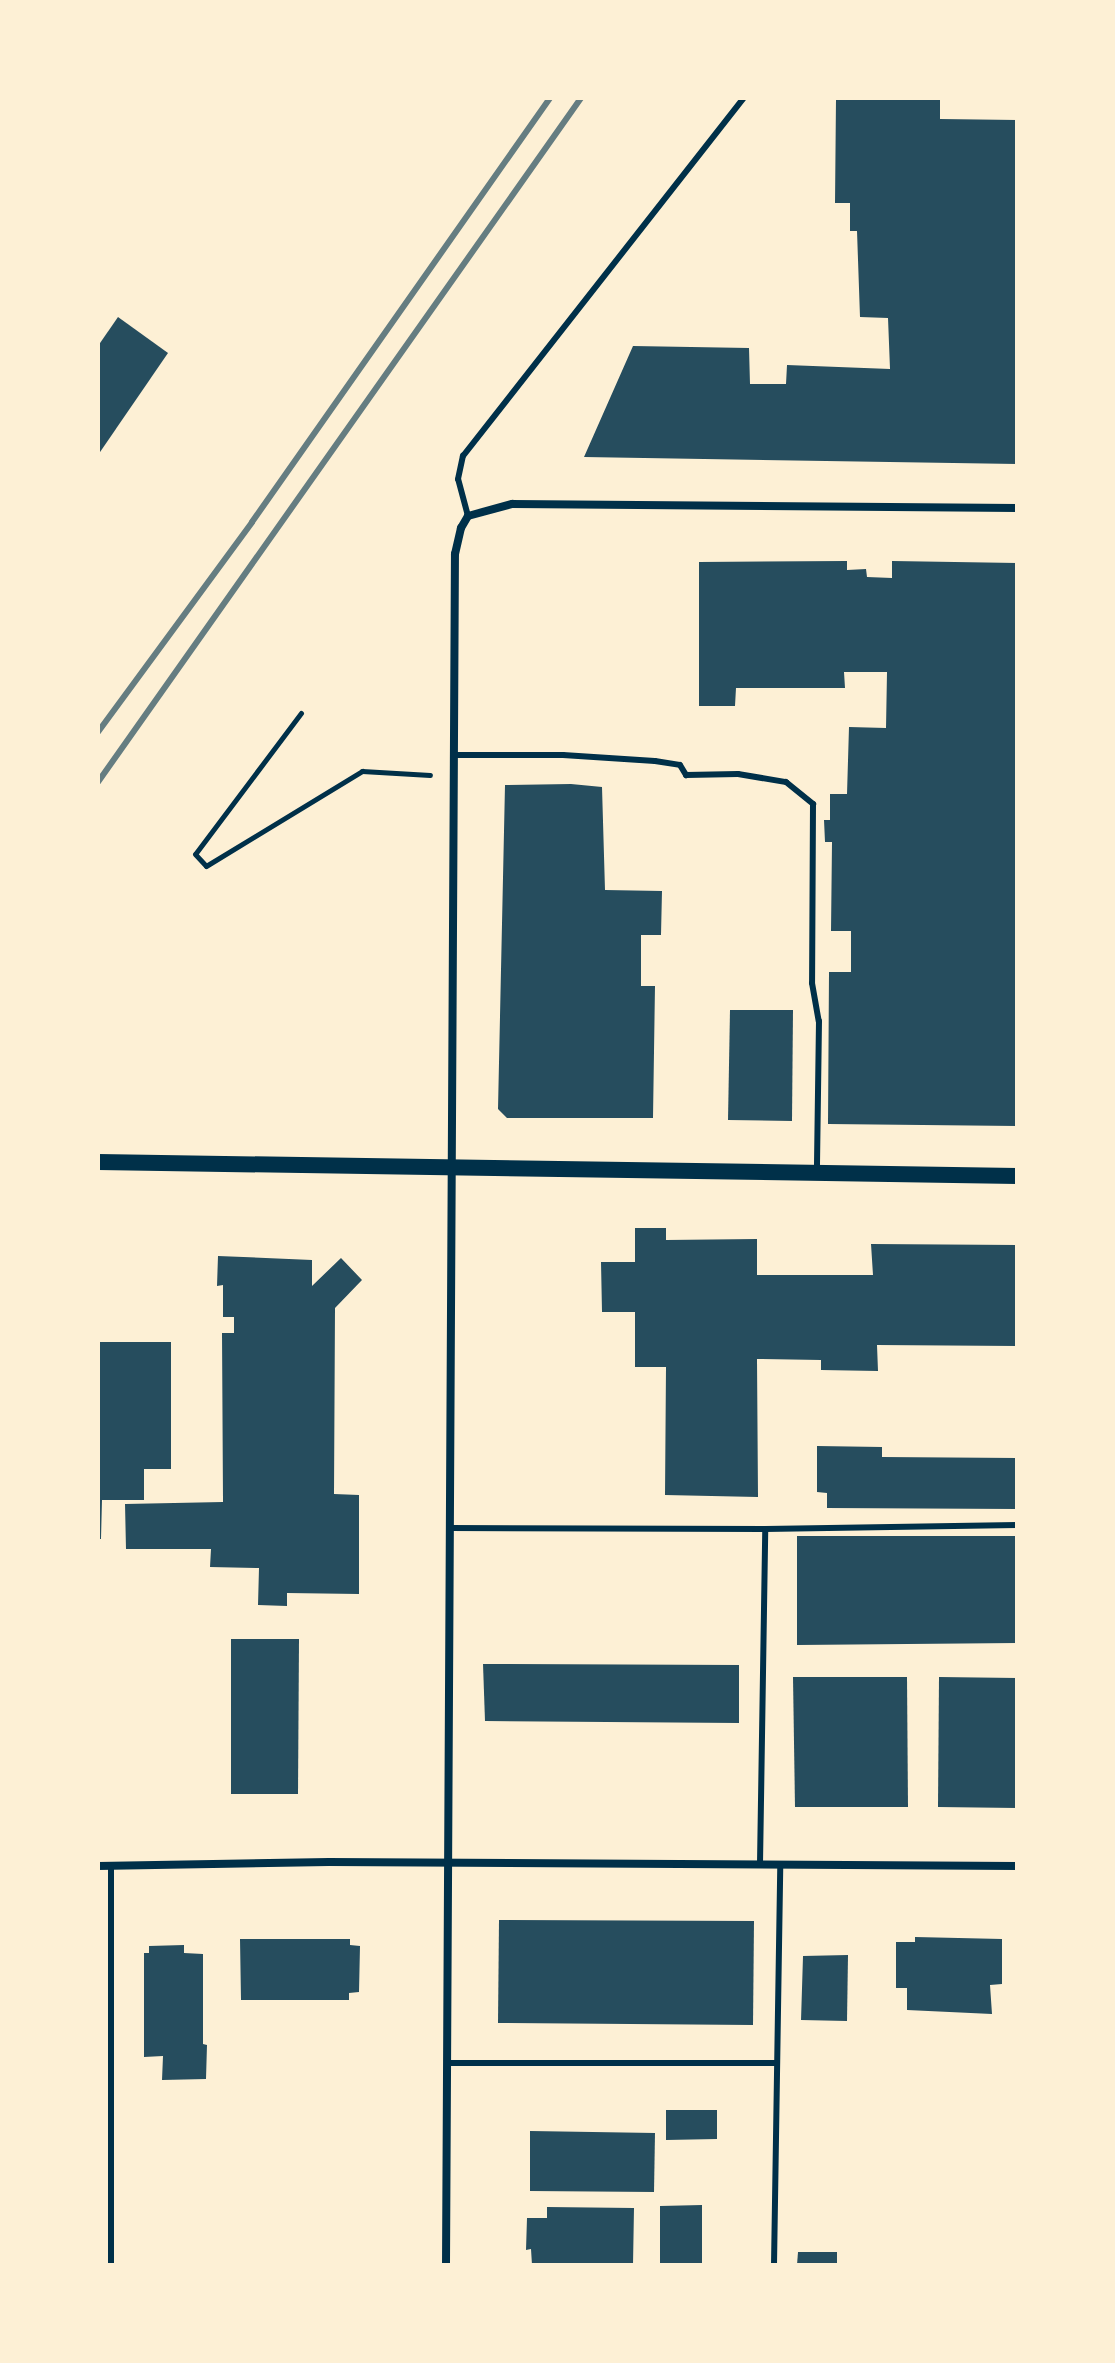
<!DOCTYPE html>
<html>
<head>
<meta charset="utf-8">
<style>
  body { margin:0 }
  #map { position:relative; width:1115px; height:2363px; overflow:hidden; background:#fdf0d5; font-family:"PT Serif",serif }
  div>[style] { position:absolute }
  .building>* { inset:0; background:#264d5e }
  .path>* { height:5px; margin:-2.5px; padding:0 2.5px; transform-origin:2.5px; border-radius:2.5px; background:#003049 }
  .service>* { height:6px; margin:-3px; padding:0 3px; transform-origin:3px; border-radius:3px; background:#003049 }
  .minor>* { height:8px; margin:-4px; padding:0 4px; transform-origin:4px; border-radius:4px; background:#003049 }
  .secondary>* { height:16px; margin:-8px; padding:0 8px; transform-origin:8px; border-radius:8px; background:#003049 }
  .rail>* { height:6px; margin:-3px; padding:0 3px; transform-origin:3px; border-radius:3px; background:#657d81 }
  span { translate:-50% -50%; white-space:nowrap; text-align:center; line-height:1.15; -webkit-text-stroke:7px #fdf0d5; paint-order:stroke }
  .frame { position:absolute; inset:0; border:100px solid #fdf0d5; pointer-events:none }
</style>
</head>
<body>
<div id="map">
  <div class="building">
    <div style="clip-path:polygon(836px 98px,940px 98px,940px 119px,1017px 120px,1017px 464px,584px 457px,633px 346px,749px 348px,750px 384px,786px 384px,787px 365px,890px 369px,888px 318px,860px 317px,857px 231px,850px 231px,850px 203px,835px 203px)"></div>
    <div style="clip-path:polygon(118px 317px,168px 353px,98px 455px,98px 346px)"></div>
    <div style="clip-path:polygon(847px 561px,847px 570px,866px 569px,867px 577px,892px 578px,892px 561px,1017px 563px,1017px 1126px,828px 1124px,829px 972px,851px 972px,851px 931px,831px 931px,832px 842px,825px 842px,824px 820px,830px 820px,830px 794px,847px 794px,849px 727px,886px 728px,887px 672px,844px 672px,845px 688px,736px 688px,735px 706px,699px 706px,699px 562px)"></div>
    <div style="clip-path:polygon(571px 784px,602px 787px,605px 890px,662px 891px,661px 935px,641px 935px,641px 986px,655px 986px,653px 1118px,507px 1118px,498px 1109px,505px 785px)"></div>
    <div style="clip-path:polygon(730px 1010px,793px 1010px,792px 1121px,728px 1120px)"></div>
    <div style="clip-path:polygon(635px 1228px,666px 1228px,666px 1240px,757px 1239px,757px 1275px,873px 1275px,871px 1244px,1017px 1245px,1017px 1346px,877px 1345px,878px 1371px,821px 1370px,821px 1360px,757px 1359px,758px 1497px,665px 1495px,666px 1367px,635px 1367px,635px 1312px,602px 1312px,601px 1262px,635px 1262px)"></div>
    <div style="clip-path:polygon(218px 1256px,312px 1260px,312px 1286px,341px 1258px,362px 1280px,335px 1308px,334px 1494px,359px 1495px,359px 1594px,287px 1593px,287px 1606px,258px 1605px,259px 1568px,210px 1567px,211px 1549px,126px 1549px,125px 1504px,223px 1502px,222px 1333px,234px 1333px,234px 1317px,223px 1317px,223px 1285px,217px 1286px)"></div>
    <div style="clip-path:polygon(98px 1342px,171px 1342px,171px 1469px,144px 1469px,144px 1500px,102px 1500px,101px 1539px,98px 1539px)"></div>
    <div style="clip-path:polygon(817px 1446px,882px 1447px,882px 1457px,1017px 1458px,1017px 1509px,827px 1508px,827px 1493px,817px 1492px)"></div>
    <div style="clip-path:polygon(797px 1536px,1017px 1536px,1017px 1643px,797px 1645px)"></div>
    <div style="clip-path:polygon(231px 1639px,299px 1639px,298px 1794px,231px 1794px)"></div>
    <div style="clip-path:polygon(483px 1664px,739px 1665px,739px 1723px,485px 1721px)"></div>
    <div style="clip-path:polygon(793px 1677px,907px 1677px,908px 1807px,795px 1807px)"></div>
    <div style="clip-path:polygon(939px 1677px,1017px 1678px,1017px 1808px,938px 1807px)"></div>
    <div style="clip-path:polygon(499px 1920px,754px 1921px,753px 2025px,498px 2023px)"></div>
    <div style="clip-path:polygon(915px 1937px,1002px 1939px,1002px 1984px,990px 1985px,992px 2014px,907px 2010px,907px 1988px,896px 1988px,896px 1942px,915px 1942px)"></div>
    <div style="clip-path:polygon(240px 1939px,350px 1939px,350px 1945px,360px 1946px,359px 1992px,349px 1993px,349px 2000px,241px 2000px)"></div>
    <div style="clip-path:polygon(184px 1945px,184px 1953px,203px 1954px,203px 2044px,207px 2045px,206px 2079px,162px 2080px,163px 2056px,144px 2057px,144px 1953px,149px 1953px,149px 1946px)"></div>
    <div style="clip-path:polygon(848px 1955px,847px 2021px,801px 2020px,803px 1956px)"></div>
    <div style="clip-path:polygon(666px 2110px,717px 2110px,717px 2139px,666px 2140px)"></div>
    <div style="clip-path:polygon(530px 2131px,655px 2133px,654px 2192px,530px 2191px)"></div>
    <div style="clip-path:polygon(702px 2205px,702px 2265px,660px 2265px,660px 2206px)"></div>
    <div style="clip-path:polygon(547px 2207px,634px 2208px,633px 2265px,532px 2265px,531px 2249px,526px 2250px,527px 2218px,547px 2218px)"></div>
    <div style="clip-path:polygon(798px 2252px,837px 2252px,837px 2265px,797px 2265px)"></div>
  </div>
  <div class="path">
    <div style="left:301px;top:713px;width:176px;rotate:126.9deg"></div>
    <div style="left:195px;top:854px;width:16px;rotate:47deg"></div>
    <div style="left:206px;top:866px;width:183px;rotate:-31.3deg"></div>
    <div style="left:362px;top:771px;width:68px;rotate:3.4deg"></div>
  </div>
  <div class="service">
    <div style="left:468px;top:516px;width:38px;rotate:-105deg"></div>
    <div style="left:458px;top:479px;width:24px;rotate:-78deg"></div>
    <div style="left:463px;top:456px;width:455px;rotate:-51.9deg"></div>
    <div style="left:454px;top:755px;width:109px"></div>
    <div style="left:563px;top:755px;width:92px;rotate:3.7deg"></div>
    <div style="left:655px;top:761px;width:25px;rotate:9deg"></div>
    <div style="left:680px;top:765px;width:12px;rotate:59deg"></div>
    <div style="left:686px;top:775px;width:52px;rotate:-1.1deg"></div>
    <div style="left:738px;top:774px;width:49px;rotate:9.5deg"></div>
    <div style="left:786px;top:782px;width:35px;rotate:39deg"></div>
    <div style="left:813px;top:804px;width:179px;rotate:90.3deg"></div>
    <div style="left:812px;top:983px;width:39px;rotate:80deg"></div>
    <div style="left:819px;top:1021px;width:149px;rotate:90.8deg"></div>
    <div style="left:450px;top:1528px;width:315px;rotate:0.2deg"></div>
    <div style="left:765px;top:1529px;width:252px;rotate:-0.9deg"></div>
    <div style="left:760px;top:1864px;width:335px;rotate:-89.1deg"></div>
    <div style="left:111px;top:1866px;width:399px;rotate:90deg"></div>
    <div style="left:447px;top:2063px;width:330px"></div>
    <div style="left:774px;top:2265px;width:401px;rotate:-89.1deg"></div>
  </div>
  <div class="minor">
    <div style="left:98px;top:1866px;width:231px;rotate:-1deg"></div>
    <div style="left:329px;top:1862px;width:688px;rotate:0.33deg"></div>
    <div style="left:446px;top:2265px;width:1711px;rotate:-89.7deg"></div>
    <div style="left:455px;top:554px;width:27px;rotate:-77deg"></div>
    <div style="left:461px;top:528px;width:14px;rotate:-60deg"></div>
    <div style="left:468px;top:516px;width:46px;rotate:-15.3deg"></div>
    <div style="left:512px;top:504px;width:505px;rotate:0.45deg"></div>
  </div>
  <div class="secondary">
    <div style="left:98px;top:1162px;width:919px;rotate:0.87deg"></div>
  </div>
  <div class="rail">
    <div style="left:98px;top:732px;width:260px;rotate:-53.7deg"></div>
    <div style="left:252px;top:522px;width:518px;rotate:-54.9deg"></div>
    <div style="left:98px;top:782px;width:837px;rotate:-54.77deg"></div>
  </div>
  <div class="frame"></div>
</div>
</body>
</html>
